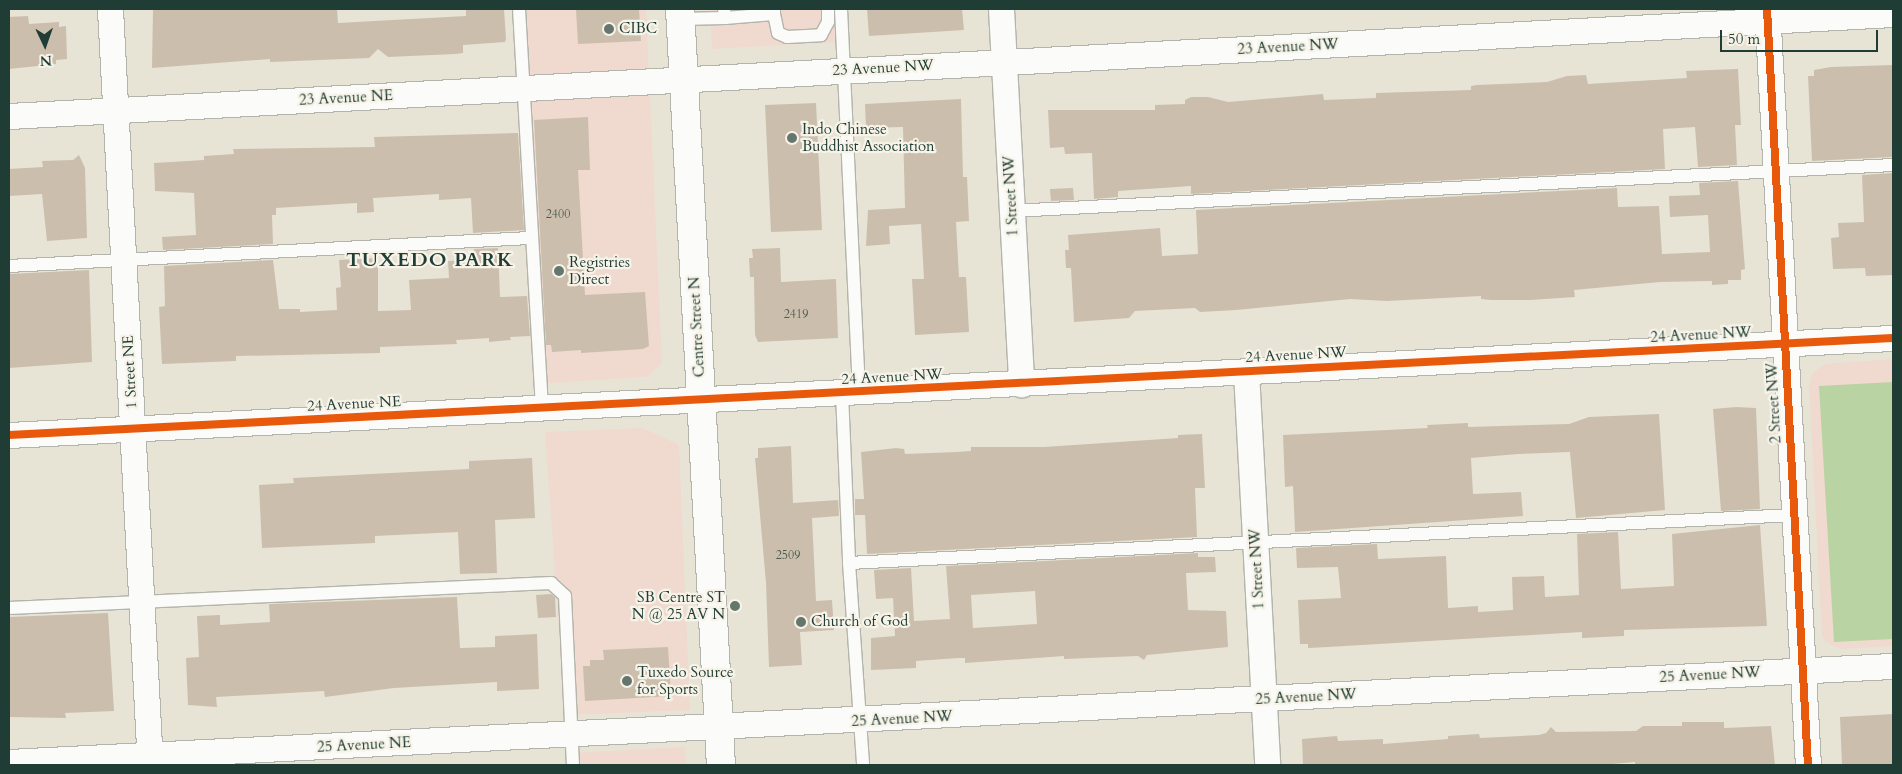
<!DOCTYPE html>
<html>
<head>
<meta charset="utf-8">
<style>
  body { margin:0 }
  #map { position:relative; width:1902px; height:774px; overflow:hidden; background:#e7e4d6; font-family:Cardo,serif }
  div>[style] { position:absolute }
  .built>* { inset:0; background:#f0d9cf }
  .green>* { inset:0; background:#b9d4a2 }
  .building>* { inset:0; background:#ccbead }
  .roads { filter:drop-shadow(1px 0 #b3b4ab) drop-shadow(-1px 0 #b3b4ab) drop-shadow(0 1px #b3b4ab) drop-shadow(0 -1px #b3b4ab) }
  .service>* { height:12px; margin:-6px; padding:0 6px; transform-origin:6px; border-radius:6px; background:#fbfbf9 }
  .minor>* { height:25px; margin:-12.5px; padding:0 12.5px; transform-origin:12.5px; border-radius:12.5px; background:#fbfbf9 }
  .secondary>* { height:28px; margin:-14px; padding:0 14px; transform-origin:14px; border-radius:14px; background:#fbfbf9 }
  .cycleway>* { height:8px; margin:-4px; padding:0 4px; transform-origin:4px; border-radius:4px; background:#e8590c }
  .dots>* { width:14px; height:14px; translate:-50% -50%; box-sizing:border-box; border:2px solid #f7f3e8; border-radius:50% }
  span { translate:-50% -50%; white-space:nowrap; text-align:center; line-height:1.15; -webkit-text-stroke:4.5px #f7f3e8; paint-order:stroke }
  .number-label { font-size:12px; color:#4a5d52 }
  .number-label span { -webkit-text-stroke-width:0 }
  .poi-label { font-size:15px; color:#1f3d34 }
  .left { translate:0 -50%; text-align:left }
  .right { translate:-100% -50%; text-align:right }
  .street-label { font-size:15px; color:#1f3d34 }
  .district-label { font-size:20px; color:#1f3d34; font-weight:700; letter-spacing:1px }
  .frame { position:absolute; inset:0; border:10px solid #1f3d34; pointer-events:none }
  .north { position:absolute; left:20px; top:20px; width:50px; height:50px; -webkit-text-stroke:4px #f7f3e8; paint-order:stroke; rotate:177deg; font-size:14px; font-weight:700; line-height:20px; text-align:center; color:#1f3d34 }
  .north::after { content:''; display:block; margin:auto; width:18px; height:22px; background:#1f3d34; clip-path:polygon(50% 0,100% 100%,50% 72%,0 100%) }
  .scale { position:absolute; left:1720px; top:30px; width:158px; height:22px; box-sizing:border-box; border:2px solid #1f3d34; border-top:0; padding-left:6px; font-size:15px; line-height:18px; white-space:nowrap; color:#1f3d34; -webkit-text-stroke:4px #f7f3e8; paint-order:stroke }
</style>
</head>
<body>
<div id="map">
  <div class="built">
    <div style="clip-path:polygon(512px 9px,646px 9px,662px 363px,647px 377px,533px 384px)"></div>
    <div style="clip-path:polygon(710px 9px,836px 9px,838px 42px,712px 49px)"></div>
    <div style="clip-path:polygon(1893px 359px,1893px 646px,1840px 649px,1826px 642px,1822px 635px,1809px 386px,1812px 374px,1824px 364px)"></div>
    <div style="clip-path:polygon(643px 428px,679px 445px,690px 710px,565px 715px,545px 432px)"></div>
    <div style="clip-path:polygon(685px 747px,686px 765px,570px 765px,569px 753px)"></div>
  </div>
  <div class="green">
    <div style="clip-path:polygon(1893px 382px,1893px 639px,1834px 642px,1819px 386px)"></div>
  </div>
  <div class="building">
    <div style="clip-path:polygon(153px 9px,337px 9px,338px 23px,466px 16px,466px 9px,504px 9px,506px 39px,505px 42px,463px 45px,463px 53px,455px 54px,388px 57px,378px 49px,369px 58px,270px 62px,270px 59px,152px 68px)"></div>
    <div style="clip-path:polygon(576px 9px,639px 9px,641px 41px,578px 44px)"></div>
    <div style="clip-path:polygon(867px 9px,962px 9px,964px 30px,869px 36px)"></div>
    <div style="clip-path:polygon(28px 16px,29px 24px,59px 22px,59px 27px,66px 26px,67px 59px,56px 60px,56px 64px,9px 69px,9px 17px)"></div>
    <div style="clip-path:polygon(1893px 65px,1893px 157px,1812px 161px,1808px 76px,1814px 76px,1814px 70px,1831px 67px)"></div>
    <div style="clip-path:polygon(1738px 69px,1741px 125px,1735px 125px,1737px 165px,1698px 167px,1695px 127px,1663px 129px,1665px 169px,1191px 194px,1191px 186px,1118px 191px,1118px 197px,1094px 199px,1092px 153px,1065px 154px,1064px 147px,1050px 148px,1048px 110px,1155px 110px,1155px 105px,1185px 104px,1185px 100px,1191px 97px,1208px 97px,1228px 102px,1323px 94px,1324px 100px,1376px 98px,1376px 93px,1471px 90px,1471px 86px,1477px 85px,1547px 82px,1567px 76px,1586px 75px,1588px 84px,1687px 78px,1686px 71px)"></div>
    <div style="clip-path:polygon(961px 99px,963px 177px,967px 177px,969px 221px,956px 222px,959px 277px,966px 277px,969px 332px,915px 335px,912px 279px,924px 279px,921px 224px,889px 226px,890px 244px,866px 246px,868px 210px,905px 208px,903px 127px,866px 128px,865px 104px)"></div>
    <div style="clip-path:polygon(816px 103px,822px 230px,771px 232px,765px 105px)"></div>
    <div style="clip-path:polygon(588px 117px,590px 170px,578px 170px,585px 295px,645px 292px,649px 346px,643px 349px,581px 353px,581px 350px,552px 352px,551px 345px,546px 345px,534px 120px)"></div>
    <div style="clip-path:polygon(518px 133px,524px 230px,473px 233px,471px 198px,439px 200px,439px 194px,373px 198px,374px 212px,357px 213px,357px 203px,276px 208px,276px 215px,272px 215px,273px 244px,163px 250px,162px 237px,196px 235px,194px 193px,155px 191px,154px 163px,204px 160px,204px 156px,234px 154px,233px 149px,375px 147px,374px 137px)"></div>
    <div style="clip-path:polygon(79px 155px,85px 168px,87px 238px,47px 241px,42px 194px,9px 196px,9px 169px,43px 167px,42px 161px,73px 160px)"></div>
    <div style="clip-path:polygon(1893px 173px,1893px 275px,1866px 276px,1865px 268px,1833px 269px,1831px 238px,1839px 237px,1838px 223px,1864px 222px,1862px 175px)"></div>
    <div style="clip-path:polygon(1738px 181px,1745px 269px,1741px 270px,1741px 280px,1728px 280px,1728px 284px,1712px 285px,1712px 281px,1660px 282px,1574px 290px,1575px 297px,1530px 300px,1491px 300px,1481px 299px,1481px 296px,1387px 301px,1350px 299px,1236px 310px,1200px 312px,1195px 308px,1135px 311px,1129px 318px,1074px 322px,1071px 268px,1066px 268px,1065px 250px,1069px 250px,1068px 235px,1160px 228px,1162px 256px,1198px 254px,1196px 210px,1617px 188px,1618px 207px,1659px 206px,1662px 254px,1710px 252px,1708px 215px,1670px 217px,1669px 196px,1700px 195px,1699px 183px)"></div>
    <div style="clip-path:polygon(1073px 188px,1074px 200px,1051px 201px,1050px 189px)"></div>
    <div style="clip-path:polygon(498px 248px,500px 297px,527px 296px,530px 336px,510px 337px,511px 340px,489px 342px,489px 338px,456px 340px,457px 344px,380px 347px,380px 353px,236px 356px,236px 361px,162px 364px,159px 307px,165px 306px,164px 266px,273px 260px,279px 309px,300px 309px,300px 312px,337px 310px,336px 288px,341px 287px,339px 260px,378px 258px,378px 311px,411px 310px,409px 280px,449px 278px,448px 261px,474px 260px,474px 249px)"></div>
    <div style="clip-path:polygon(780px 248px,781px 282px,836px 279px,838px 338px,758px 342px,755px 335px,754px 277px,750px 277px,749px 258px,753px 258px,752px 249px)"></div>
    <div style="clip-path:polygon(89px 270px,92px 362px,9px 368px,9px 274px)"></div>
    <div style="clip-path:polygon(1736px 407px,1756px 408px,1760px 509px,1721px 511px,1713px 409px)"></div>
    <div style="clip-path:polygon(1659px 414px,1665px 510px,1576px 518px,1570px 452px,1518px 454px,1471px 458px,1473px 494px,1521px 492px,1523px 516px,1295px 532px,1293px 486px,1285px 487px,1283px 435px,1428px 428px,1427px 425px,1468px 423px,1468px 427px,1569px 424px,1589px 417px)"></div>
    <div style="clip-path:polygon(1202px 434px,1205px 488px,1195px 488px,1197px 537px,867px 554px,865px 515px,855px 515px,855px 499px,864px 499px,861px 452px,896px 448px,904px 449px,905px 454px,957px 452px,971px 451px,971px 447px,1044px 447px,1178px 438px,1178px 435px)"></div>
    <div style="clip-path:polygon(791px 446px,793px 503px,838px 500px,839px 516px,812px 518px,816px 601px,832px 600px,834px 630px,800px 632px,802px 665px,769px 667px,766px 583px,755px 458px,758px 458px,758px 448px)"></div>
    <div style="clip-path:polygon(532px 458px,535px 518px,495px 520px,497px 573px,460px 574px,458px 532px,375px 536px,375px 543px,262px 548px,259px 485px,294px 483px,293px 478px,469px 469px,469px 461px)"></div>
    <div style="clip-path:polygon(1760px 525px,1767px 626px,1624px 630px,1624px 636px,1582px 638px,1582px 632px,1328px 647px,1308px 648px,1308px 644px,1300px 644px,1298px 600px,1341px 598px,1338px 567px,1297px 568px,1296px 548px,1377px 544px,1378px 559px,1446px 556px,1448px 608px,1478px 606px,1478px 612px,1513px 610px,1512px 577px,1544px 576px,1545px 597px,1579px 595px,1577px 534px,1618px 532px,1621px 589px,1674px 586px,1672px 534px)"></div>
    <div style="clip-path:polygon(evenodd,1198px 553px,1198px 557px,1215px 557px,1216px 572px,1186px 573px,1188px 610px,1226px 611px,1228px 647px,1147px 655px,1144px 660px,1138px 656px,1064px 659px,1064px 656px,965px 663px,965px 658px,958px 658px,916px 661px,916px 668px,871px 670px,871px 638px,895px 636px,893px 598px,876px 599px,874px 570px,911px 568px,914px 621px,950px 619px,946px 566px,1198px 553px,1035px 591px,1037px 624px,973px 628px,971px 595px,1035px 591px)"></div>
    <div style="clip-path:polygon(551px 594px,555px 597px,556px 617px,538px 618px,536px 595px)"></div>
    <div style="clip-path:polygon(457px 597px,460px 648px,495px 647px,495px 636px,537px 634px,539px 689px,497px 691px,497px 682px,394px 688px,325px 697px,324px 691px,216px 697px,217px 707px,188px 705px,186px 658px,199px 657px,197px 616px,220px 615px,220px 625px,270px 622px,269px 604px)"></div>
    <div style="clip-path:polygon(108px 613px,114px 711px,65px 713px,66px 718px,9px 717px,9px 617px)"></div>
    <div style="clip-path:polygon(668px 647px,671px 696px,585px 701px,583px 666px,590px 666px,590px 660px,604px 660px,603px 650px)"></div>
    <div style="clip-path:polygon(1893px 714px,1893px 764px,1842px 765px,1840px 717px)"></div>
    <div style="clip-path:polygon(1682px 722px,1724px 722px,1724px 728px,1771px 726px,1775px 765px,1635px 765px,1635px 762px,1601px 765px,1303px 765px,1302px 739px,1337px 736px,1338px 741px,1383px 739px,1383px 744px,1448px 739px,1448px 736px,1479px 734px,1480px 738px,1539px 735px,1546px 733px,1551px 727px,1556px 732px,1636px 731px,1643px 726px,1682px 726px)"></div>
  </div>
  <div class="roads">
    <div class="service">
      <div style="left:519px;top:9px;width:401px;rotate:86.7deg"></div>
      <div style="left:841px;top:9px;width:383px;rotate:87.3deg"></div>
      <div style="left:774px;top:14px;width:19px;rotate:78deg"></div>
      <div style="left:778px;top:33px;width:10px;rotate:24deg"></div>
      <div style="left:787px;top:37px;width:34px;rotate:-3deg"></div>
      <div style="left:821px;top:35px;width:15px;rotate:-62deg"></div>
      <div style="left:828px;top:22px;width:13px;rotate:-90deg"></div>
      <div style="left:725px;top:18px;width:49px;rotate:-4.7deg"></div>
      <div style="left:774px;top:14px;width:5px;rotate:-90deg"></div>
      <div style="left:680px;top:19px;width:45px;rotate:-1.3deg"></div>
      <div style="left:725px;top:18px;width:9px;rotate:-96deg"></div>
      <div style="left:1012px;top:211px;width:882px;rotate:-2.99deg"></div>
      <div style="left:9px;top:266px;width:522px;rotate:-3.08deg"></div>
      <div style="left:842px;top:393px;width:170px;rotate:87.6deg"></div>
      <div style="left:849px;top:563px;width:202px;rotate:86deg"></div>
      <div style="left:849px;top:563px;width:946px;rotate:-2.91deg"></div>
      <div style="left:9px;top:608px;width:543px;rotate:-2.64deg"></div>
      <div style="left:551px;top:583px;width:19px;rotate:43deg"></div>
      <div style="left:565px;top:596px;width:169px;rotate:87.3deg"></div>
    </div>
    <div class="minor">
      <div style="left:110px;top:9px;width:757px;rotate:86.97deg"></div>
      <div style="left:1001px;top:9px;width:376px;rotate:86.9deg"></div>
      <div style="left:1767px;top:9px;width:757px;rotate:86.9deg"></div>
      <div style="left:9px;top:116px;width:1887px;rotate:-3.1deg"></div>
      <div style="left:1246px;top:372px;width:394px;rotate:86.9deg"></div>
      <div style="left:9px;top:435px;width:1886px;rotate:-2.95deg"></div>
      <div style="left:9px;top:762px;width:1886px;rotate:-2.92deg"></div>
    </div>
    <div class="secondary">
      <div style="left:680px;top:9px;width:757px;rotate:86.9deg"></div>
    </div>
  </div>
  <div class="cycleway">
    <div style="left:1767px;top:9px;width:757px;rotate:86.9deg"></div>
    <div style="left:9px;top:435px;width:1886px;rotate:-2.95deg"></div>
  </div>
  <div class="dots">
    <div style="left:609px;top:29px;background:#65776d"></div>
    <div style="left:792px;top:138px;background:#65776d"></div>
    <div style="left:559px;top:271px;background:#65776d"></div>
    <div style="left:735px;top:606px;background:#65776d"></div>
    <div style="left:801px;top:622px;background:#65776d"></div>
    <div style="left:627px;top:681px;background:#65776d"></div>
  </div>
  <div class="number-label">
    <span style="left:558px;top:215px">2400</span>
    <span style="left:796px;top:315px">2419</span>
    <span style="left:788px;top:556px">2509</span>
  </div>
  <div class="poi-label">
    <span class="left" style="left:619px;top:29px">CIBC</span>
    <span class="left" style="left:802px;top:138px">Indo Chinese<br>Buddhist Association</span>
    <span class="left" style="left:569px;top:271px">Registries<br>Direct</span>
    <span class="right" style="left:725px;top:606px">SB Centre ST<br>N @ 25 AV N</span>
    <span class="left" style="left:811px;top:622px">Church of God</span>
    <span class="left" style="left:637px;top:681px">Tuxedo Source<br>for Sports</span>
  </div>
  <div class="street-label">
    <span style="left:1288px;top:47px;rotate:-3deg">23 Avenue NW</span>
    <span style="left:883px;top:68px;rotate:-3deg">23 Avenue NW</span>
    <span style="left:346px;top:98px;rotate:-3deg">23 Avenue NE</span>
    <span style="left:1011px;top:196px;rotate:-93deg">1 Street NW</span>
    <span style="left:697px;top:327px;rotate:-93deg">Centre Street N</span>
    <span style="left:1701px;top:335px;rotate:-3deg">24 Avenue NW</span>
    <span style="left:1296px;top:355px;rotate:-3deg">24 Avenue NW</span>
    <span style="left:130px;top:372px;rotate:-93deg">1 Street NE</span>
    <span style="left:892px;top:377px;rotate:-3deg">24 Avenue NW</span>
    <span style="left:1774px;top:403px;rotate:-93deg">2 Street NW</span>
    <span style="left:354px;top:404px;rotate:-3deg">24 Avenue NE</span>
    <span style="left:1257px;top:569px;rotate:-93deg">1 Street NW</span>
    <span style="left:1710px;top:675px;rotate:-3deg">25 Avenue NW</span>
    <span style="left:1306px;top:697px;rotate:-3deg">25 Avenue NW</span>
    <span style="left:902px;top:719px;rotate:-3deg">25 Avenue NW</span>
    <span style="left:364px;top:745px;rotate:-3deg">25 Avenue NE</span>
  </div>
  <div class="district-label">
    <span style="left:430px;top:259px">TUXEDO PARK</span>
  </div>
  <div class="frame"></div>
  <div class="north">N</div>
  <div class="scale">50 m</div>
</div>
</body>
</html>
